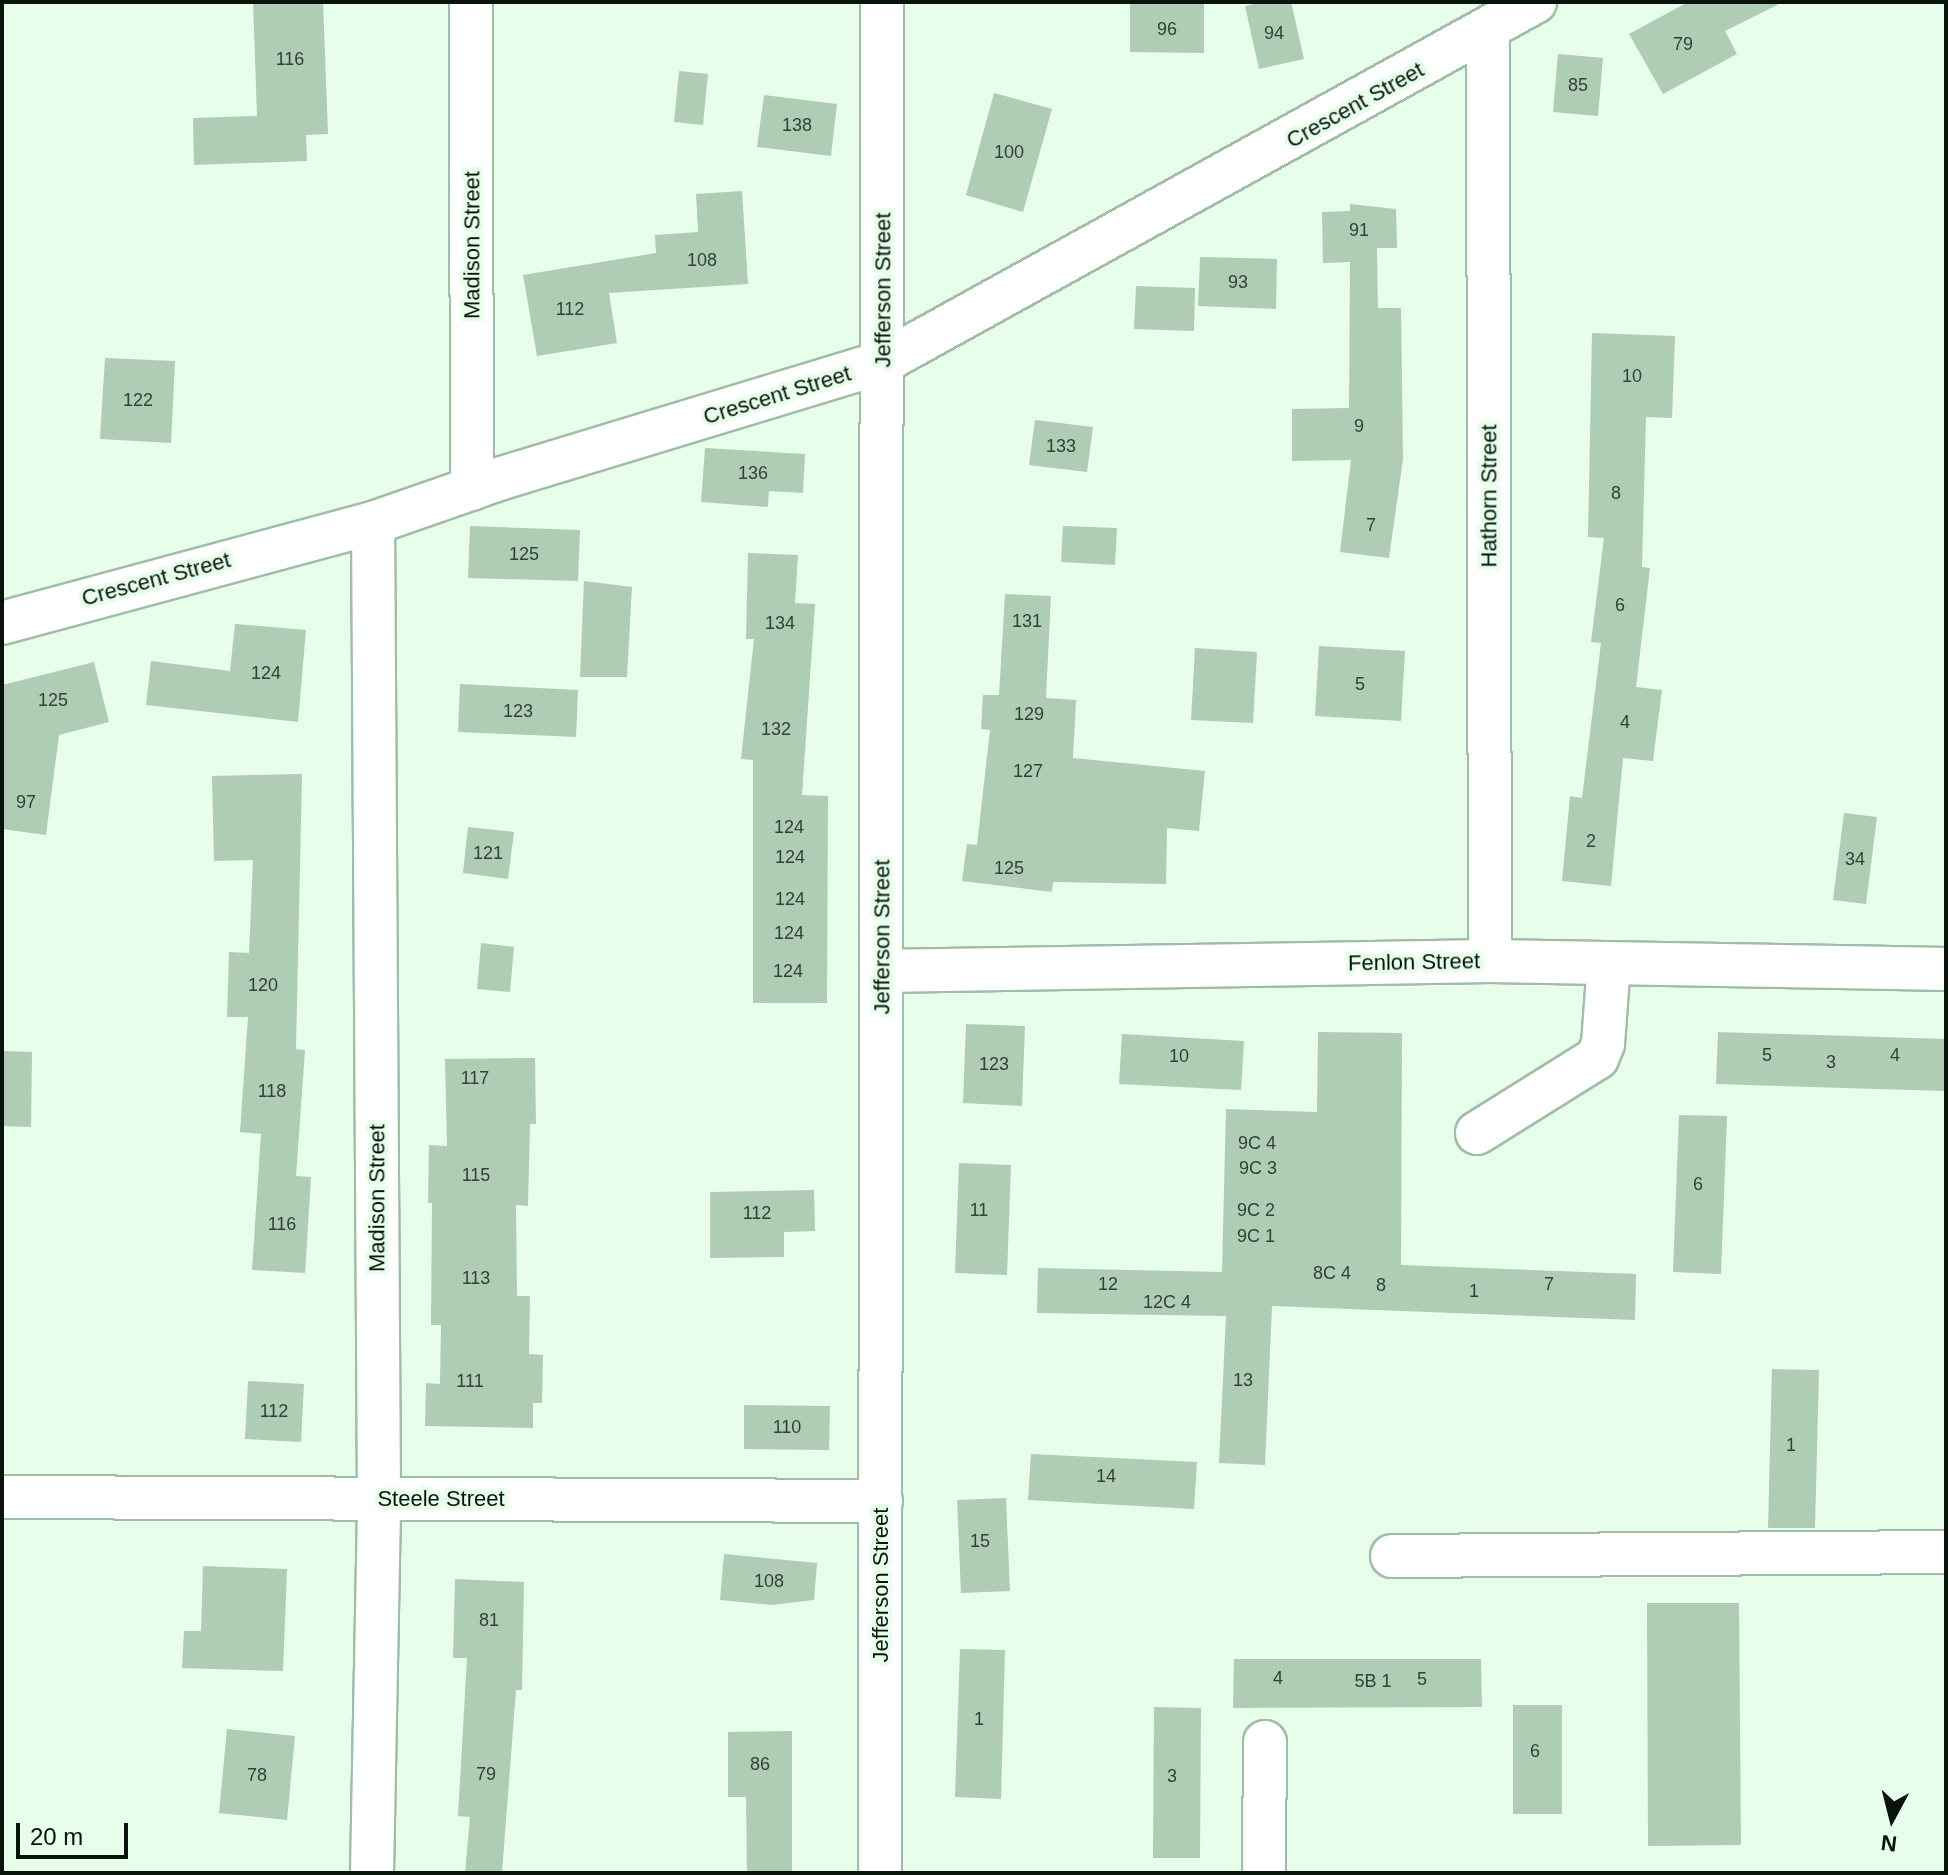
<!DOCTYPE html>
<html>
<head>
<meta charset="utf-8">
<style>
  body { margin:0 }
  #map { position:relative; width:1948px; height:1875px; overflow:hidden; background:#e6feea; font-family:Arial,sans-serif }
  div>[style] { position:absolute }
  .building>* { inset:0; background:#afccb5 }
  .roads { filter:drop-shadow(2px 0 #a0bda6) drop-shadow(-2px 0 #a0bda6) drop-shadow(0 2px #a0bda6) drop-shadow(0 -2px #a0bda6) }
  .minor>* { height:42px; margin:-21px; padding:0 21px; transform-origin:21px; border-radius:21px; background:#fff }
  span { translate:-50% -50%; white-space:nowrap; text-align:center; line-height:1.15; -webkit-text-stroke:8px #e6feea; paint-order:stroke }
  .number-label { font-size:18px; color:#324136 }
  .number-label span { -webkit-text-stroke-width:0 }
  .street-label { font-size:22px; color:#08130b }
  .frame { position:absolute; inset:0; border:4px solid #08130b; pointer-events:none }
  .north { position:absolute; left:1852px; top:1779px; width:80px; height:80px; -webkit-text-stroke:6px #e6feea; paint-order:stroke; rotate:187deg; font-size:22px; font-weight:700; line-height:32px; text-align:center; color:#08130b }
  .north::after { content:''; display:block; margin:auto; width:28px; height:36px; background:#08130b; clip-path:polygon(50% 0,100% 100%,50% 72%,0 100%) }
  .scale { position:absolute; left:16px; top:1823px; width:112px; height:36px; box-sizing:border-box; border:4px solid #08130b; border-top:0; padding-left:10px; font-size:24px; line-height:28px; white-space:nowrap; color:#08130b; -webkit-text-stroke:6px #e6feea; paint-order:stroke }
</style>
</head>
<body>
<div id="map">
  <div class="building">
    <div style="clip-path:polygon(253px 2px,323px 2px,328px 134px,306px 135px,307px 161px,194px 165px,193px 118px,257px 116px)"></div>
    <div style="clip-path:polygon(1204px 2px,1204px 53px,1130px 52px,1130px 4px)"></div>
    <div style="clip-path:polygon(1263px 2px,1291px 2px,1304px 59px,1259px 69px,1245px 6px)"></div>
    <div style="clip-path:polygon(1688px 2px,1783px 2px,1725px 31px,1737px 54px,1663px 94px,1629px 34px)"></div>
    <div style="clip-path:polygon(1558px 54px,1603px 58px,1598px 116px,1553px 112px)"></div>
    <div style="clip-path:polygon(679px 71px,708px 74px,703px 125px,674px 122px)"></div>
    <div style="clip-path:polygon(994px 93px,1052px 109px,1023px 212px,966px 195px)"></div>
    <div style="clip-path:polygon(764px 95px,837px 104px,831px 156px,757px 147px)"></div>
    <div style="clip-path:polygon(742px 191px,748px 284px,609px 293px,617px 343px,537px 356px,523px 275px,656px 253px,655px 235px,698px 232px,696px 194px)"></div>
    <div style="clip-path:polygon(1350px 204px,1396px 209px,1397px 248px,1377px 248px,1378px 308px,1401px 308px,1403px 459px,1389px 558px,1340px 552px,1351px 460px,1292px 461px,1292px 409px,1349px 408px,1350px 262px,1323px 263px,1322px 212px,1350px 211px)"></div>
    <div style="clip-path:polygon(1200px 257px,1277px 259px,1276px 309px,1198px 306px)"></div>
    <div style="clip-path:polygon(1136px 286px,1195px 288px,1194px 331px,1134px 329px)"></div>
    <div style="clip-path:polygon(1592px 333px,1675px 336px,1672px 418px,1646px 417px,1642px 567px,1650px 568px,1636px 687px,1662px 690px,1653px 761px,1623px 758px,1611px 886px,1562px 881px,1570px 796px,1582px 798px,1601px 643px,1591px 642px,1604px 538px,1588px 537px)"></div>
    <div style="clip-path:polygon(105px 358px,175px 361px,171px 443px,100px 439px)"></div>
    <div style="clip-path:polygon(1035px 420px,1093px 427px,1087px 472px,1029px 465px)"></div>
    <div style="clip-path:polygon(705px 448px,805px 454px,803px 493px,769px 491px,768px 507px,701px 502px)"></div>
    <div style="clip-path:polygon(470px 526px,580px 530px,578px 581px,468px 578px)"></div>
    <div style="clip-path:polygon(1063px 526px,1117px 528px,1115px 565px,1061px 562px)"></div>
    <div style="clip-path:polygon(748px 553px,798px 555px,795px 603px,815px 604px,802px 795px,828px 796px,827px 1003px,753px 1003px,753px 760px,741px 759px,754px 639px,746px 639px)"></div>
    <div style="clip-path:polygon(584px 581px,632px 587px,627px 677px,580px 677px)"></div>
    <div style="clip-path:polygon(1005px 594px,1051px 596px,1046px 698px,1076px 700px,1073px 758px,1205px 771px,1199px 831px,1167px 828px,1166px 884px,1053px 882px,1052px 892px,962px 881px,967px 844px,977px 845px,990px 730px,981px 729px,983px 695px,999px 695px)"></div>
    <div style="clip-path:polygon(235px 624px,306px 630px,298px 722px,146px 705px,151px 661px,230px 671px)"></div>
    <div style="clip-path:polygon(1319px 646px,1405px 651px,1401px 721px,1315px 716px)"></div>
    <div style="clip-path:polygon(1195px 648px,1257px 652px,1253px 723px,1191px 720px)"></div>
    <div style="clip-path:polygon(94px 662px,109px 722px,59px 735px,46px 835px,2px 829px,2px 685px)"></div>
    <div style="clip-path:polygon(460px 684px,578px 690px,576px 737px,458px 732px)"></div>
    <div style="clip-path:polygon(302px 774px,296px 1049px,305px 1050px,296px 1176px,311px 1177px,305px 1273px,252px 1270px,261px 1134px,240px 1132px,248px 1017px,227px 1017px,229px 952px,249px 953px,253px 860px,214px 861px,212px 776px)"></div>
    <div style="clip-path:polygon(1844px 813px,1877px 817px,1866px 904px,1833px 900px)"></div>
    <div style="clip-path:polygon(468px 827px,514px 832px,508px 879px,463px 873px)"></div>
    <div style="clip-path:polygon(481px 943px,514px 947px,510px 992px,477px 989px)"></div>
    <div style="clip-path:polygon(966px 1024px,1025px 1026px,1022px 1106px,963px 1103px)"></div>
    <div style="clip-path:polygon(1318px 1032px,1402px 1033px,1401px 1265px,1636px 1274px,1635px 1320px,1272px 1306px,1265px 1465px,1219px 1463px,1226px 1316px,1037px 1313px,1038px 1268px,1222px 1272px,1226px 1109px,1317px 1112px)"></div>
    <div style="clip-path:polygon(1718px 1032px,1946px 1039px,1946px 1091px,1716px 1084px)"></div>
    <div style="clip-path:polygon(1122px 1034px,1244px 1041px,1241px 1090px,1119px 1084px)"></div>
    <div style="clip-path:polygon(2px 1051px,32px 1052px,31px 1127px,2px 1126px)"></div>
    <div style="clip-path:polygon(535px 1058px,536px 1124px,530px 1124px,528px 1206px,516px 1205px,517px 1296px,530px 1296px,529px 1354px,543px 1355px,542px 1403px,533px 1403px,533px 1428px,425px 1426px,426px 1383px,440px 1384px,441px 1325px,431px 1325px,432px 1203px,428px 1203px,429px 1145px,447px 1146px,445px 1059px)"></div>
    <div style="clip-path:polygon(1679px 1115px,1727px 1116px,1721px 1274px,1673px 1272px)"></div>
    <div style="clip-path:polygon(959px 1163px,1011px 1165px,1007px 1275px,955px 1273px)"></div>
    <div style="clip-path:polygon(814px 1190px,815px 1231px,784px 1232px,784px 1257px,710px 1258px,710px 1192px)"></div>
    <div style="clip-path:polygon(1772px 1369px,1819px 1370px,1815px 1528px,1768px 1528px)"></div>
    <div style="clip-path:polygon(248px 1381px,304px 1384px,301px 1442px,245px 1439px)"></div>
    <div style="clip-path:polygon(744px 1405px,830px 1406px,829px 1450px,744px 1449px)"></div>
    <div style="clip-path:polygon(1031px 1454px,1197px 1462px,1194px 1509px,1028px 1500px)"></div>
    <div style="clip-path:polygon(1006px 1498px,1010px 1591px,961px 1593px,957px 1500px)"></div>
    <div style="clip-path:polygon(724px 1554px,817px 1563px,814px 1600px,771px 1605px,720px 1600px)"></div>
    <div style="clip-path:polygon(203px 1566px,287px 1569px,283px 1671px,182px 1668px,184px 1631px,201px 1631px)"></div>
    <div style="clip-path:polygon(455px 1579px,524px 1582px,522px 1690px,516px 1690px,502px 1873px,465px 1873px,470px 1817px,458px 1816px,467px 1658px,453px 1658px)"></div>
    <div style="clip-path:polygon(1647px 1603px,1739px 1603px,1741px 1845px,1648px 1846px)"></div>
    <div style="clip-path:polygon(960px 1649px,1005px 1650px,1001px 1799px,955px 1797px)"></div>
    <div style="clip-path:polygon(1234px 1659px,1481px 1659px,1482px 1707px,1233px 1708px)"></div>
    <div style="clip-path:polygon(1513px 1705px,1562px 1705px,1562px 1814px,1513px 1814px)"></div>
    <div style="clip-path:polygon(1154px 1707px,1201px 1708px,1200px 1858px,1153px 1858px)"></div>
    <div style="clip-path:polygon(227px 1729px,295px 1736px,287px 1820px,219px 1813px)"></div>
    <div style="clip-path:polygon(792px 1731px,792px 1873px,747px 1873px,746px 1797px,728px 1797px,728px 1732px)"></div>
  </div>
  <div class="roads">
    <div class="minor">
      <div style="left:471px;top:2px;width:487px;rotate:89.9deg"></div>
      <div style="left:1488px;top:32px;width:929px;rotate:89.88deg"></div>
      <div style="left:2px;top:623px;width:384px;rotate:-15.1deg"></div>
      <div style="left:373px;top:523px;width:137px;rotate:-19.2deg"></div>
      <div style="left:502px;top:478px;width:398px;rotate:-16.9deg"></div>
      <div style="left:883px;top:362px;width:745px;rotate:-28.91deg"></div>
      <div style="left:882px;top:971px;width:608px;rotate:-0.94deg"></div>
      <div style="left:1490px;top:961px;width:456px;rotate:1deg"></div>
      <div style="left:1477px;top:1133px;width:142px;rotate:-32deg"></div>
      <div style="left:1597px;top:1058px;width:15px;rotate:-67deg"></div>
      <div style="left:1603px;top:1044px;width:81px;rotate:-85.8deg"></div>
      <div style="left:2px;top:1497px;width:879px;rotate:0.26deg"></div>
      <div style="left:1392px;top:1556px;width:554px;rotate:-0.41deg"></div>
      <div style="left:372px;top:1873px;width:375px;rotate:-88.9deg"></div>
      <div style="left:379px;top:1498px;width:975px;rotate:-90.35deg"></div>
      <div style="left:880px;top:1873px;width:1871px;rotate:-89.94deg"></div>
      <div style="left:1264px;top:1873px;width:131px;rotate:-89.6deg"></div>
    </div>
  </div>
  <div class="number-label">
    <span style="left:1167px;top:29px">96</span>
    <span style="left:1274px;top:33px">94</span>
    <span style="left:1683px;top:44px">79</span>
    <span style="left:290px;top:59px">116</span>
    <span style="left:1578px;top:85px">85</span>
    <span style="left:797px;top:125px">138</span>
    <span style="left:1009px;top:152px">100</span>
    <span style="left:1359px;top:230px">91</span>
    <span style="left:702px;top:260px">108</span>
    <span style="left:1238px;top:282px">93</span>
    <span style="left:570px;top:309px">112</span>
    <span style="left:1632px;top:376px">10</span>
    <span style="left:138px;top:400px">122</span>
    <span style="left:1359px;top:426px">9</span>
    <span style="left:1061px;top:446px">133</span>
    <span style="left:753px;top:473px">136</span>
    <span style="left:1616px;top:493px">8</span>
    <span style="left:1371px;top:525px">7</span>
    <span style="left:524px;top:554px">125</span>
    <span style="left:1620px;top:605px">6</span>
    <span style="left:1027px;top:621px">131</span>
    <span style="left:780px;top:623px">134</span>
    <span style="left:266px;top:673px">124</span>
    <span style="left:1360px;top:684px">5</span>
    <span style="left:53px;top:700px">125</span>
    <span style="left:518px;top:711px">123</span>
    <span style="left:1029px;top:714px">129</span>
    <span style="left:1625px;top:722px">4</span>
    <span style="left:776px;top:729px">132</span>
    <span style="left:1028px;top:771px">127</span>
    <span style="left:26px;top:802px">97</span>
    <span style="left:789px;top:827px">124</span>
    <span style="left:1591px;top:841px">2</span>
    <span style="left:488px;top:853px">121</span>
    <span style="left:790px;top:857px">124</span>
    <span style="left:1855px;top:859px">34</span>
    <span style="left:1009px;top:868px">125</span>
    <span style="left:790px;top:899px">124</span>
    <span style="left:789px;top:933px">124</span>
    <span style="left:788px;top:971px">124</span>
    <span style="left:263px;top:985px">120</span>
    <span style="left:1767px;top:1055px">5</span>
    <span style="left:1895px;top:1055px">4</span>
    <span style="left:1179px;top:1056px">10</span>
    <span style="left:1831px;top:1062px">3</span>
    <span style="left:994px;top:1064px">123</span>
    <span style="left:475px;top:1078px">117</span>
    <span style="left:272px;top:1091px">118</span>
    <span style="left:1257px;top:1143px">9C 4</span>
    <span style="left:1258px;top:1168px">9C 3</span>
    <span style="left:476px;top:1175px">115</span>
    <span style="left:1698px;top:1184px">6</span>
    <span style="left:979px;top:1210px">11</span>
    <span style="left:1256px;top:1210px">9C 2</span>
    <span style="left:757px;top:1213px">112</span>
    <span style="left:282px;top:1224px">116</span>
    <span style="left:1256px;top:1236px">9C 1</span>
    <span style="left:1332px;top:1273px">8C 4</span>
    <span style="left:476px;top:1278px">113</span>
    <span style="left:1108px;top:1284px">12</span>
    <span style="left:1549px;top:1284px">7</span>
    <span style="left:1381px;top:1285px">8</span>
    <span style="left:1474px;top:1291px">1</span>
    <span style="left:1167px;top:1302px">12C 4</span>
    <span style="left:1243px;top:1380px">13</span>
    <span style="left:470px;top:1381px">111</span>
    <span style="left:274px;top:1411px">112</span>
    <span style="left:787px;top:1427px">110</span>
    <span style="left:1791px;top:1445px">1</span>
    <span style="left:1106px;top:1476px">14</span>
    <span style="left:980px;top:1541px">15</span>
    <span style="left:769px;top:1581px">108</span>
    <span style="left:489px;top:1620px">81</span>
    <span style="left:1278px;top:1678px">4</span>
    <span style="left:1422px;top:1679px">5</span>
    <span style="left:1373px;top:1681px">5B 1</span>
    <span style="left:979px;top:1719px">1</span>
    <span style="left:1535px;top:1751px">6</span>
    <span style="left:760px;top:1764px">86</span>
    <span style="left:486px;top:1774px">79</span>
    <span style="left:257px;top:1775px">78</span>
    <span style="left:1172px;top:1776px">3</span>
  </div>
  <div class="street-label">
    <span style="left:1355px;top:105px;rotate:-29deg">Crescent Street</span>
    <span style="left:472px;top:245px;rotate:-90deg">Madison Street</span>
    <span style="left:883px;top:290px;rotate:-90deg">Jefferson Street</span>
    <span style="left:777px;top:395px;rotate:-17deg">Crescent Street</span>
    <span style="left:1489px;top:496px;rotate:-90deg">Hathorn Street</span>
    <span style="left:156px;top:579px;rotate:-15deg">Crescent Street</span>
    <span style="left:882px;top:937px;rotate:-90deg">Jefferson Street</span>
    <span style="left:1414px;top:962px;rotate:-1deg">Fenlon Street</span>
    <span style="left:377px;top:1198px;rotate:-90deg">Madison Street</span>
    <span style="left:441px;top:1499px">Steele Street</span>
    <span style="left:881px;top:1585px;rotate:-90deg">Jefferson Street</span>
  </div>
  <div class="frame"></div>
  <div class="north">N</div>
  <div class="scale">20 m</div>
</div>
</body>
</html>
